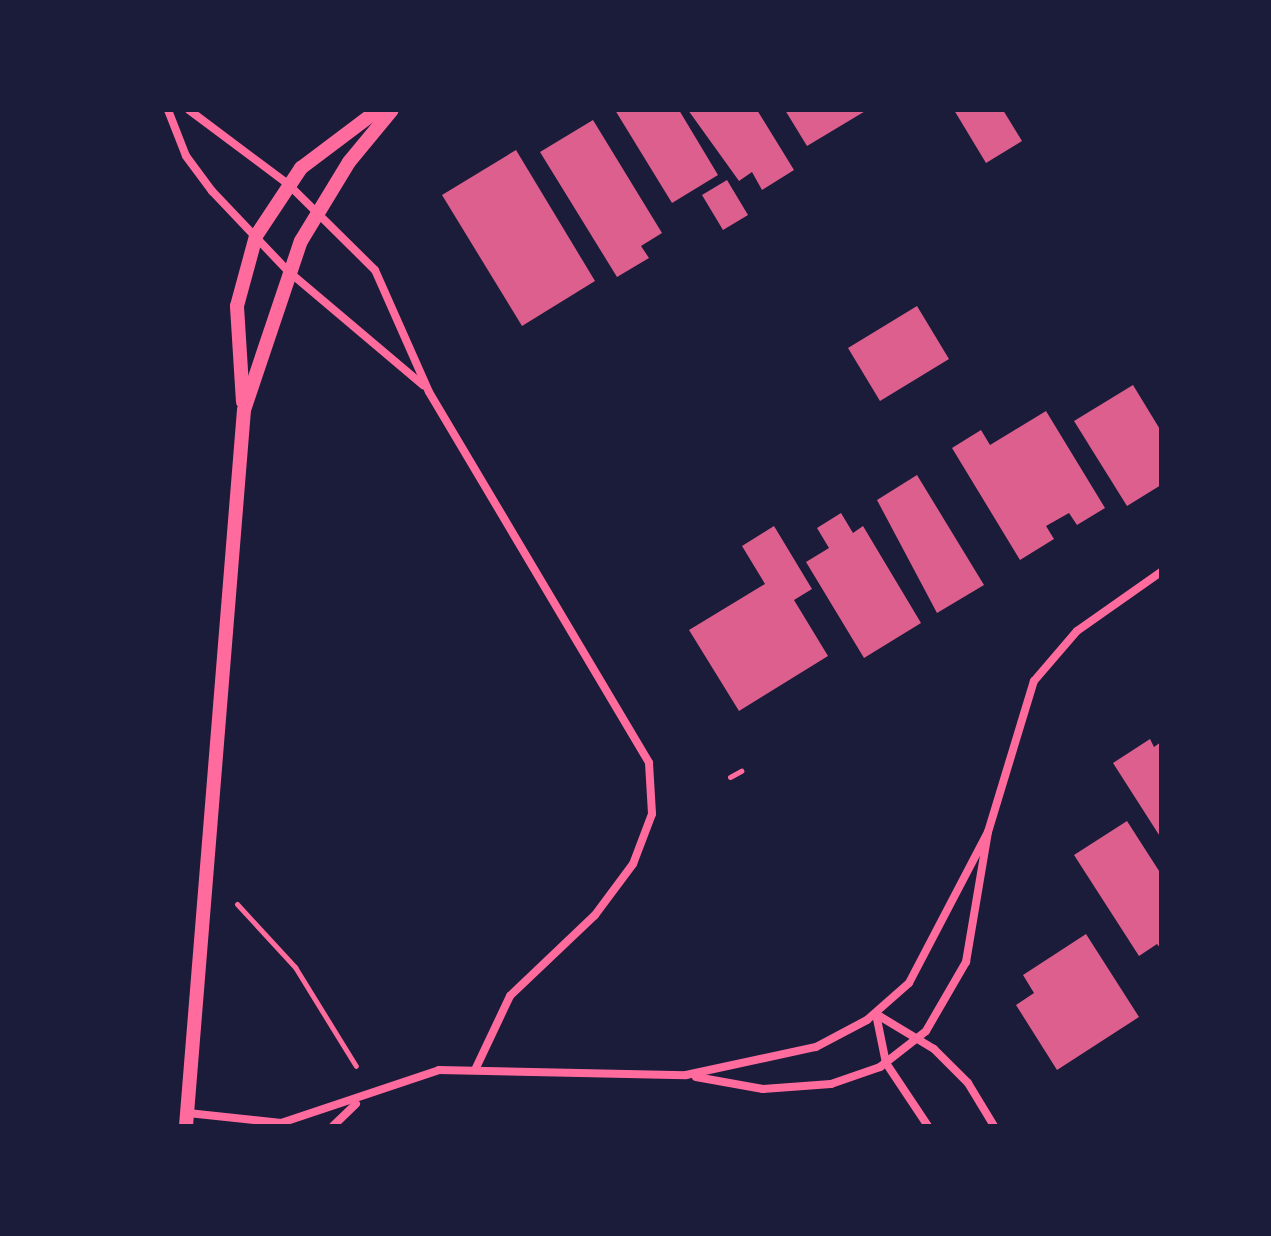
<!DOCTYPE html>
<html>
<head>
<meta charset="utf-8">
<style>
  body { margin:0 }
  #map { position:relative; width:1271px; height:1236px; overflow:hidden; background:#1b1b3a; font-family:"Sofia Sans Condensed",sans-serif }
  div>[style] { position:absolute }
  .building>* { inset:0; background:#dd5f8e }
  .path>* { height:5px; margin:-2.5px; padding:0 2.5px; transform-origin:2.5px; border-radius:2.5px; background:#ff6b9d }
  .minor>* { height:8px; margin:-4px; padding:0 4px; transform-origin:4px; border-radius:4px; background:#ff6b9d }
  .tertiary>* { height:14px; margin:-7px; padding:0 7px; transform-origin:7px; border-radius:7px; background:#ff6b9d }
  span { translate:-50% -50%; white-space:nowrap; text-align:center; line-height:1.15; -webkit-text-stroke:6px #1b1b3a; paint-order:stroke }
  .frame { position:absolute; inset:0; border:112px solid #1b1b3a; pointer-events:none }
</style>
</head>
<body>
<div id="map">
  <div class="building">
    <div style="clip-path:polygon(615px 110px,679px 110px,718px 175px,672px 203px)"></div>
    <div style="clip-path:polygon(688px 110px,757px 110px,794px 170px,762px 190px,752px 172px,739px 181px)"></div>
    <div style="clip-path:polygon(785px 110px,867px 110px,807px 146px)"></div>
    <div style="clip-path:polygon(954px 110px,1003px 110px,1022px 141px,986px 163px)"></div>
    <div style="clip-path:polygon(593px 120px,662px 233px,641px 246px,649px 258px,617px 277px,540px 152px)"></div>
    <div style="clip-path:polygon(516px 150px,595px 281px,522px 326px,442px 195px)"></div>
    <div style="clip-path:polygon(727px 180px,748px 215px,723px 230px,702px 195px)"></div>
    <div style="clip-path:polygon(917px 306px,949px 359px,880px 401px,848px 348px)"></div>
    <div style="clip-path:polygon(1133px 385px,1161px 431px,1161px 485px,1127px 506px,1074px 421px)"></div>
    <div style="clip-path:polygon(1046px 411px,1105px 508px,1077px 525px,1069px 513px,1046px 526px,1054px 539px,1020px 560px,952px 448px,981px 430px,990px 445px)"></div>
    <div style="clip-path:polygon(917px 475px,984px 585px,937px 613px,877px 500px)"></div>
    <div style="clip-path:polygon(841px 513px,853px 533px,863px 526px,921px 623px,864px 658px,806px 562px,829px 548px,817px 528px)"></div>
    <div style="clip-path:polygon(774px 526px,812px 589px,794px 600px,828px 656px,739px 711px,689px 630px,765px 584px,742px 546px)"></div>
    <div style="clip-path:polygon(1150px 739px,1154px 747px,1161px 742px,1161px 838px,1113px 763px)"></div>
    <div style="clip-path:polygon(1127px 821px,1161px 874px,1161px 949px,1157px 944px,1139px 956px,1074px 855px)"></div>
    <div style="clip-path:polygon(1086px 934px,1139px 1017px,1057px 1070px,1016px 1005px,1034px 993px,1023px 975px)"></div>
  </div>
  <div class="path">
    <div style="left:730px;top:777px;width:13px;rotate:-29deg"></div>
    <div style="left:237px;top:904px;width:86px;rotate:47.4deg"></div>
    <div style="left:295px;top:967px;width:116px;rotate:58.4deg"></div>
  </div>
  <div class="minor">
    <div style="left:168px;top:110px;width:49px;rotate:68.6deg"></div>
    <div style="left:186px;top:156px;width:44px;rotate:53.4deg"></div>
    <div style="left:212px;top:191px;width:110px;rotate:46.5deg"></div>
    <div style="left:288px;top:271px;width:177px;rotate:40.2deg"></div>
    <div style="left:189px;top:110px;width:124px;rotate:36.8deg"></div>
    <div style="left:288px;top:184px;width:122px;rotate:44.7deg"></div>
    <div style="left:375px;top:270px;width:133px;rotate:66.1deg"></div>
    <div style="left:429px;top:392px;width:431px;rotate:59.3deg"></div>
    <div style="left:649px;top:763px;width:51px;rotate:86.6deg"></div>
    <div style="left:652px;top:814px;width:53px;rotate:110.8deg"></div>
    <div style="left:633px;top:864px;width:64px;rotate:126.7deg"></div>
    <div style="left:595px;top:915px;width:117px;rotate:136.4deg"></div>
    <div style="left:510px;top:996px;width:80px;rotate:115.3deg"></div>
    <div style="left:876px;top:1014px;width:68px;rotate:31.1deg"></div>
    <div style="left:934px;top:1049px;width:48px;rotate:45deg"></div>
    <div style="left:968px;top:1083px;width:50px;rotate:58.8deg"></div>
    <div style="left:876px;top:1014px;width:50px;rotate:78.5deg"></div>
    <div style="left:886px;top:1063px;width:76px;rotate:56.3deg"></div>
    <div style="left:696px;top:1077px;width:68px;rotate:10.2deg"></div>
    <div style="left:763px;top:1089px;width:68px;rotate:-4.2deg"></div>
    <div style="left:831px;top:1084px;width:52px;rotate:-19.1deg"></div>
    <div style="left:880px;top:1067px;width:58px;rotate:-38deg"></div>
    <div style="left:926px;top:1031px;width:80px;rotate:-59.9deg"></div>
    <div style="left:966px;top:962px;width:132px;rotate:-80.4deg"></div>
    <div style="left:988px;top:832px;width:158px;rotate:-73.1deg"></div>
    <div style="left:1034px;top:681px;width:66px;rotate:-49.3deg"></div>
    <div style="left:1077px;top:631px;width:103px;rotate:-35.1deg"></div>
    <div style="left:188px;top:1113px;width:94px;rotate:6.1deg"></div>
    <div style="left:281px;top:1123px;width:167px;rotate:-18.5deg"></div>
    <div style="left:439px;top:1070px;width:247px;rotate:1.2deg"></div>
    <div style="left:686px;top:1075px;width:133px;rotate:-12.2deg"></div>
    <div style="left:816px;top:1047px;width:58px;rotate:-27.9deg"></div>
    <div style="left:867px;top:1020px;width:56px;rotate:-41.4deg"></div>
    <div style="left:909px;top:983px;width:170px;rotate:-62.4deg"></div>
    <div style="left:333px;top:1126px;width:32px;rotate:-44deg"></div>
  </div>
  <div class="tertiary">
    <div style="left:243px;top:402px;width:96px;rotate:-93.6deg"></div>
    <div style="left:237px;top:306px;width:73px;rotate:-74.8deg"></div>
    <div style="left:256px;top:236px;width:82px;rotate:-56.5deg"></div>
    <div style="left:301px;top:168px;width:96px;rotate:-37deg"></div>
    <div style="left:186px;top:1126px;width:718px;rotate:-85.37deg"></div>
    <div style="left:244px;top:410px;width:178px;rotate:-71.4deg"></div>
    <div style="left:301px;top:241px;width:92px;rotate:-58.7deg"></div>
    <div style="left:349px;top:162px;width:67px;rotate:-50.4deg"></div>
  </div>
  <div class="frame"></div>
</div>
</body>
</html>
